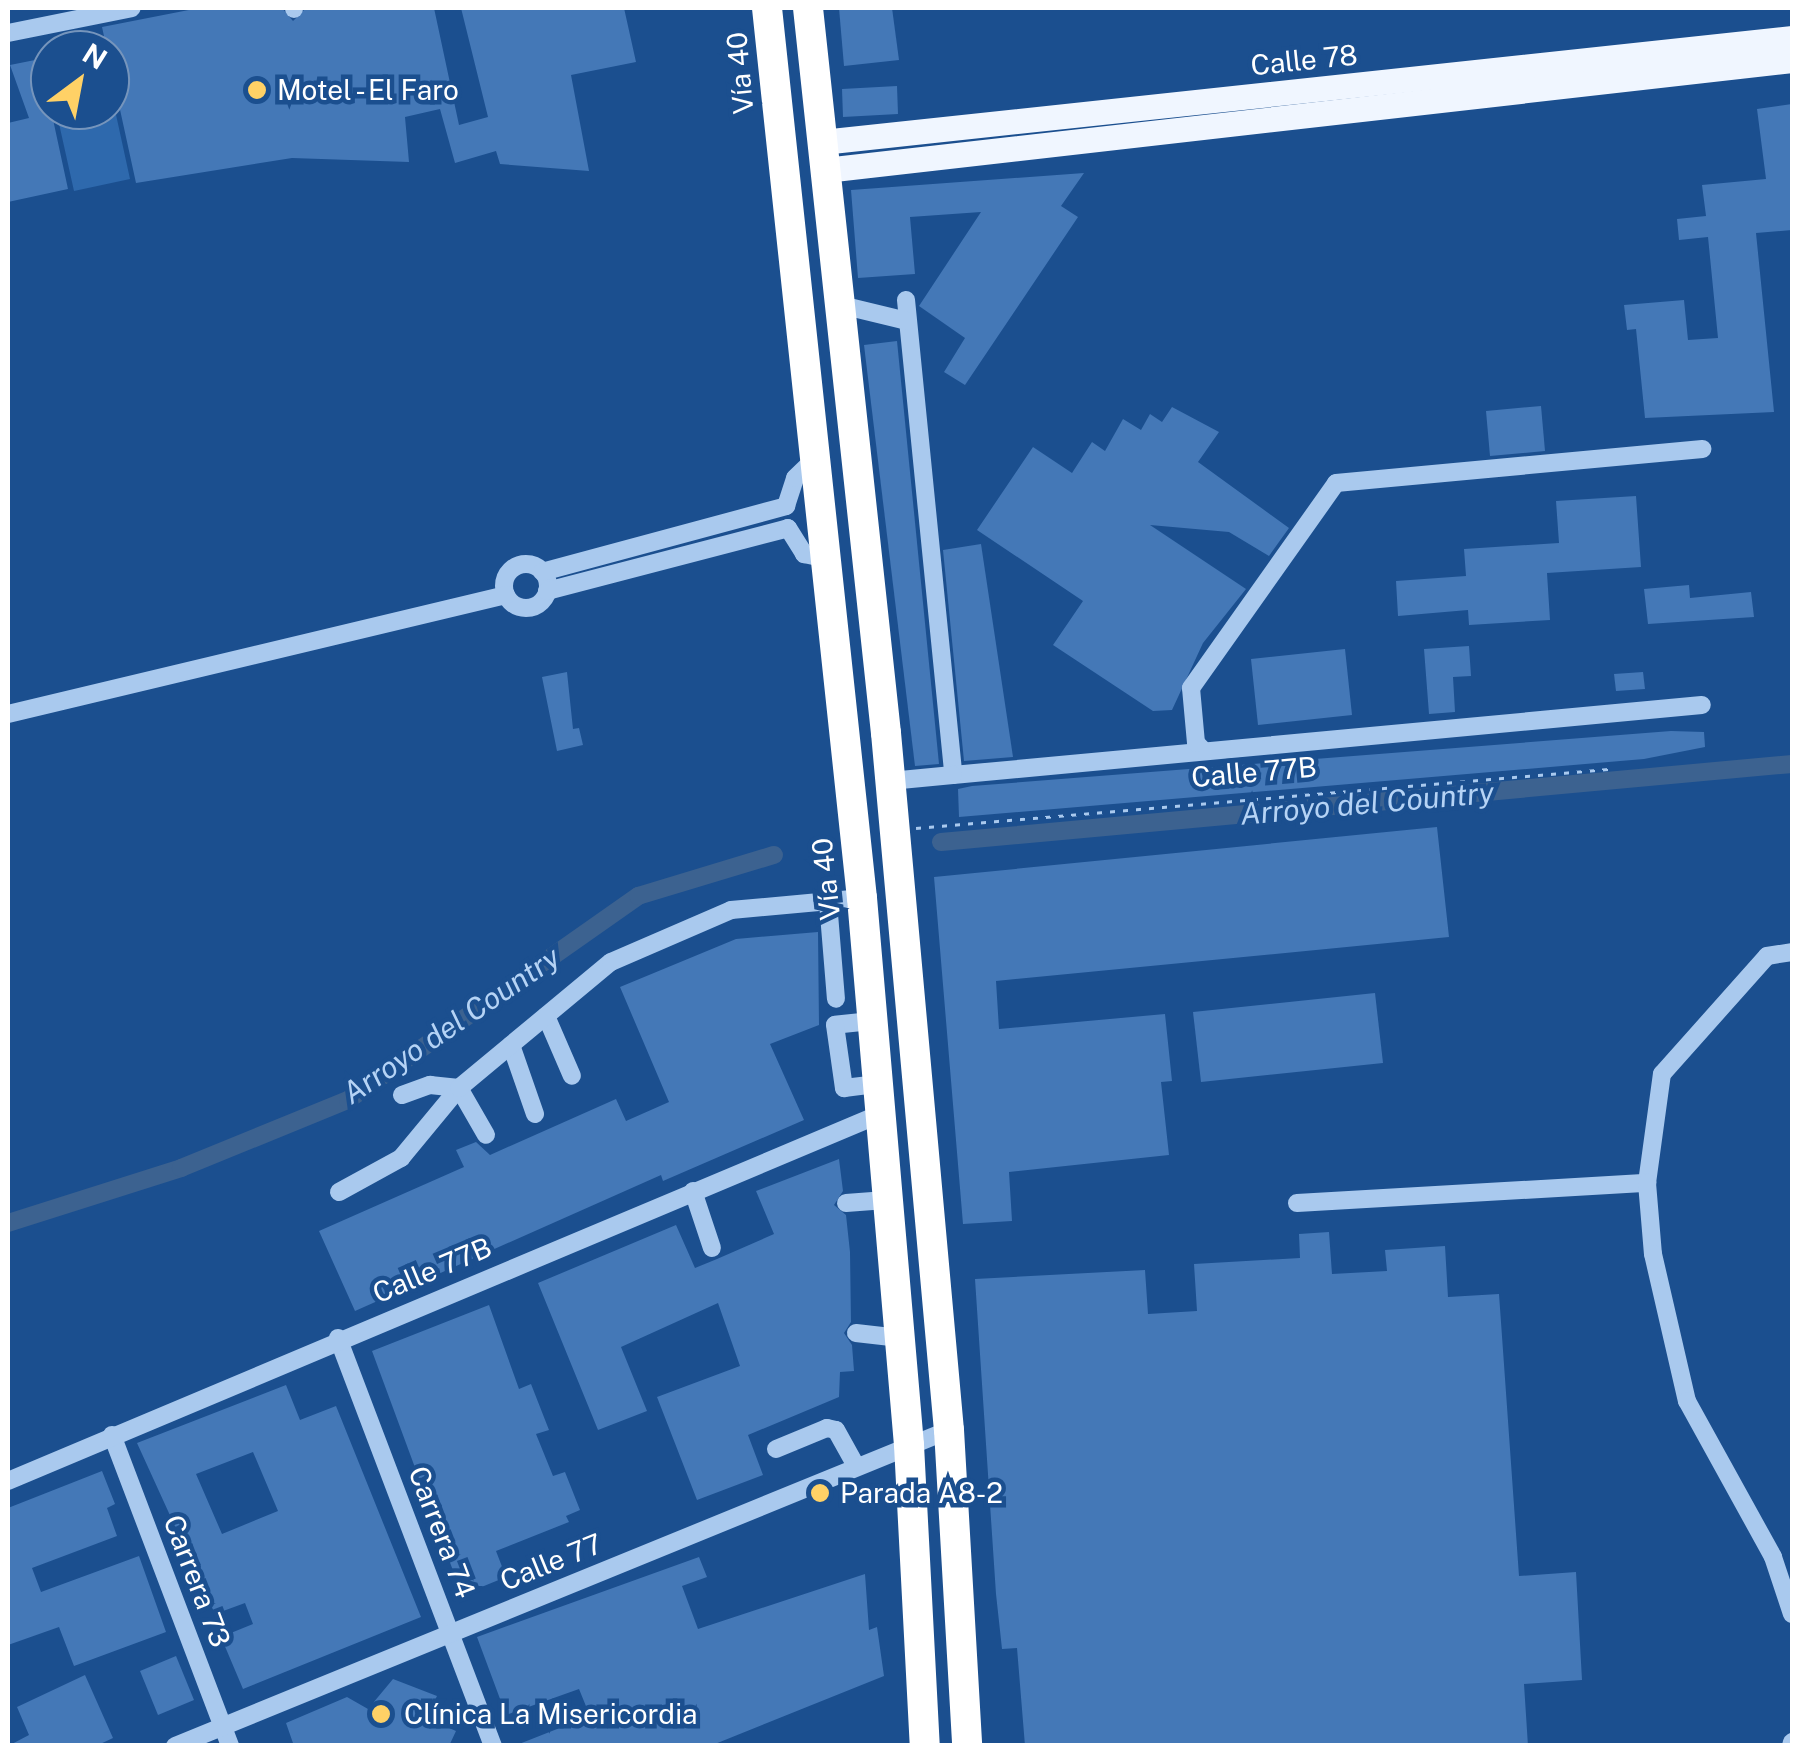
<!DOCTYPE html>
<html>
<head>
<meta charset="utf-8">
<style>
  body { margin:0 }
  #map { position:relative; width:1800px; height:1753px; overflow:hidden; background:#1b4f8f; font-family:"Public Sans",sans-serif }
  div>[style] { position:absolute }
  .green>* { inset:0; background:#2e69ad }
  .canal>* { height:18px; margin:-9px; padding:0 9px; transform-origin:9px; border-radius:9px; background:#3c6290 }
  .building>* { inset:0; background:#4478b7 }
  .path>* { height:2.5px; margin-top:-1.25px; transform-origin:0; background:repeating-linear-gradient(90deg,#a9c9ee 0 5px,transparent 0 13px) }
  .minor>* { height:18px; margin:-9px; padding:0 9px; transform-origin:9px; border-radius:9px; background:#a9c9ee }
  .minor>.ring { margin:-9px; padding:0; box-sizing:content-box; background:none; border:18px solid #a9c9ee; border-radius:50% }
  .major>* { height:25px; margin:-12.5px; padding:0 12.5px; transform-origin:12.5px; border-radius:12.5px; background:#f0f6ff }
  .highway>* { height:30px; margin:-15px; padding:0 15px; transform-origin:15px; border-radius:15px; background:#fff }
  .dots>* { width:28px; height:28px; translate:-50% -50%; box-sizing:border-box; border:5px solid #1b4f8f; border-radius:50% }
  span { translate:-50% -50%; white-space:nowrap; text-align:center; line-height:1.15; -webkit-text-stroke:9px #1b4f8f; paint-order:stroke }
  .street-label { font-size:28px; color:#fff }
  .poi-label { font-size:28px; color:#fff }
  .left { translate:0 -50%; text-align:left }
  .water-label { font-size:30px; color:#b5d3f5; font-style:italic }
  .frame { position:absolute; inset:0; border:10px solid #fff; pointer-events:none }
  .north { position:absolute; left:30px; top:30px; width:100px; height:100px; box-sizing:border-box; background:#1b4f8f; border:2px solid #7695bc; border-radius:50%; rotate:32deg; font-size:28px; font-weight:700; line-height:40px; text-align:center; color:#fff }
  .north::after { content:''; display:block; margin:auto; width:35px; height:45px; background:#ffd166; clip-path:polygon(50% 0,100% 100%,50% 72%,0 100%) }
</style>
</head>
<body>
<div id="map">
  <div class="green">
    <div style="clip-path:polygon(110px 87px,130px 179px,74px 191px,56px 110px,110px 110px)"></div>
  </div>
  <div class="canal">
    <div style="left:941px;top:842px;width:855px;rotate:-5.24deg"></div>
    <div style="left:8px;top:1223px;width:182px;rotate:-17.6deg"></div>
    <div style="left:181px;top:1168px;width:180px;rotate:-22.2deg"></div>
    <div style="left:348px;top:1100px;width:355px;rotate:-35.1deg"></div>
    <div style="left:638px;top:896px;width:142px;rotate:-16.8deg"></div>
  </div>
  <div class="building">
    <div style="clip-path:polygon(199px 8px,282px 8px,293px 21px,306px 8px,434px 8px,459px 125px,488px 117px,461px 8px,624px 8px,636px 62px,571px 75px,589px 171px,500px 164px,496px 151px,455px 163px,440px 109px,405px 117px,409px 162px,292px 158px,136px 183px,102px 27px)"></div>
    <div style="clip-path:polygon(839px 8px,892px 8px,899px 60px,844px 66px)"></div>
    <div style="clip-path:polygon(40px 59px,68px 189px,8px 202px,8px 123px,29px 118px,10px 65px)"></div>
    <div style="clip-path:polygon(897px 86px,898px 114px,843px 117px,842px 89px)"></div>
    <div style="clip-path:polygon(1792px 104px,1792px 230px,1756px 233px,1774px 412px,1645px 418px,1636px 329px,1627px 330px,1624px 305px,1684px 300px,1688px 340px,1718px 338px,1708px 237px,1679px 240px,1677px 219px,1706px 216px,1702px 185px,1766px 179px,1757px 109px)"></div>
    <div style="clip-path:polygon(1084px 173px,1061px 206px,1078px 217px,965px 385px,944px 372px,965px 338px,919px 306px,981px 212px,910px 217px,915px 274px,858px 278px,851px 190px)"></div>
    <div style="clip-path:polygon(897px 341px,939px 764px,915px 766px,864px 345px)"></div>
    <div style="clip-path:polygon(1541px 406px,1545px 451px,1490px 456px,1486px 411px)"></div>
    <div style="clip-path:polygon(1172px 407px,1219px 432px,1198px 462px,1289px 528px,1269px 556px,1229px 532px,1150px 525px,1246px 589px,1203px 643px,1172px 710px,1153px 711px,1053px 645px,1083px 601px,977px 530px,1033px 447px,1072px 473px,1092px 442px,1105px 451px,1123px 419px,1141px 430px,1150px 414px,1162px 422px)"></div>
    <div style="clip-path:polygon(1636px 496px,1641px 567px,1547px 573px,1550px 620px,1469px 625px,1468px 610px,1398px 616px,1396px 581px,1466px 576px,1464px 549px,1559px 543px,1556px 501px)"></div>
    <div style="clip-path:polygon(981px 544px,1013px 757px,964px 761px,943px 550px)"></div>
    <div style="clip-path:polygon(1689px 585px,1690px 598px,1751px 592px,1754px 617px,1648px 624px,1644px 589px)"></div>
    <div style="clip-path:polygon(1469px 646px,1471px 676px,1453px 677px,1455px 712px,1429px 714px,1424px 649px)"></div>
    <div style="clip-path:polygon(1345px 649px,1352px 715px,1258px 725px,1251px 659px)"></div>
    <div style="clip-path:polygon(567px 672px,573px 729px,579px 728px,583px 745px,557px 751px,542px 677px)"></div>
    <div style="clip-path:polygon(1643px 672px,1645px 689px,1616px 691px,1614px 674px)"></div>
    <div style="clip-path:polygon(1671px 731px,1704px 732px,1705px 747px,1644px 759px,959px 817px,958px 789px,972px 786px)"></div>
    <div style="clip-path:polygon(1437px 827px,1449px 937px,996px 981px,999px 1029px,1165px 1014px,1172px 1081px,1161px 1082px,1169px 1155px,1009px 1172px,1012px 1221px,963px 1224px,934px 877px)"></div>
    <div style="clip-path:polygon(818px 932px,819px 1025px,770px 1044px,804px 1120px,663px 1181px,661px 1175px,355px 1311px,319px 1231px,464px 1167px,456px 1150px,476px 1142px,490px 1155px,616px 1099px,626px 1121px,669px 1102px,620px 987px,736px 939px)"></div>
    <div style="clip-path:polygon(1375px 993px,1383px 1063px,1201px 1082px,1193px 1012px)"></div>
    <div style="clip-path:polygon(839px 1159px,843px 1191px,834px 1205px,846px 1215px,850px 1252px,851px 1322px,844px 1333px,852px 1345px,854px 1371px,840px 1372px,839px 1397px,748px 1435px,763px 1475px,697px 1500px,657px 1397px,740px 1366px,718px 1303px,621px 1347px,647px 1411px,598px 1430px,538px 1283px,676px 1225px,695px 1268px,717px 1259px,774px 1234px,756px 1191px)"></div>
    <div style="clip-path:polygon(1329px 1232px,1332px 1274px,1387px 1271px,1385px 1250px,1445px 1246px,1448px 1297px,1499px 1294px,1519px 1576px,1576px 1572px,1582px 1680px,1524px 1684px,1528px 1746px,1025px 1746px,1017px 1648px,1002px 1649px,996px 1594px,975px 1279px,1145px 1270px,1148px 1314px,1197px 1311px,1194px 1264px,1300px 1258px,1299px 1234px)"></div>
    <div style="clip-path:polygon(489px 1305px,519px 1389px,531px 1384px,549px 1430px,536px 1434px,553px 1476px,565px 1472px,580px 1510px,566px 1516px,569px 1522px,496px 1551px,506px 1577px,462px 1595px,372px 1351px)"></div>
    <div style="clip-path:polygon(evenodd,286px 1385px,300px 1420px,336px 1406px,421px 1617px,243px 1689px,221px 1637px,253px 1624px,245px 1603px,215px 1614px,137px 1443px,286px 1385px,253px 1452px,278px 1511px,222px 1534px,196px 1474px,253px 1452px)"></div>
    <div style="clip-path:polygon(102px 1471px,115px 1504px,107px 1508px,117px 1536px,32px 1568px,41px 1592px,139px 1556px,166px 1632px,74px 1666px,59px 1627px,8px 1645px,8px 1508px)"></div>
    <div style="clip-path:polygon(699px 1557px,707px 1577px,682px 1586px,698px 1629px,865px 1574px,869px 1630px,877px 1627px,884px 1676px,710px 1746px,514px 1746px,590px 1716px,579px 1689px,506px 1715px,477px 1637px)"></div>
    <div style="clip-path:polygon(176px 1656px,194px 1700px,158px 1715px,140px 1671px)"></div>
    <div style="clip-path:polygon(85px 1675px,113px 1738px,96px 1746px,8px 1746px,29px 1735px,17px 1707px)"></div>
    <div style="clip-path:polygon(393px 1679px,437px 1696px,426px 1718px,456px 1731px,449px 1746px,294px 1746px,286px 1723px,347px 1697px,368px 1709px)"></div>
  </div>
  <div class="path">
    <div style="left:916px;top:828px;width:695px;rotate:-4.87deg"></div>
  </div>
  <div class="minor">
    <div style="left:294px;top:8px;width:1px;rotate:90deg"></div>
    <div style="left:8px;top:33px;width:126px;rotate:-11.4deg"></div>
    <div style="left:906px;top:300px;width:477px;rotate:84.3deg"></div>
    <div style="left:953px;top:775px;width:752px;rotate:-5.34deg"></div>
    <div style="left:841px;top:305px;width:68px;rotate:13.6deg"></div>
    <div class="ring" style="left:504px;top:564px;width:26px;height:26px"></div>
    <div style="left:542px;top:572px;width:253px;rotate:-15.1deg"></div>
    <div style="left:786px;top:506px;width:29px;rotate:-72deg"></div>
    <div style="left:795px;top:478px;width:30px;rotate:-44deg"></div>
    <div style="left:547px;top:591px;width:249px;rotate:-14.6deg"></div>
    <div style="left:788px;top:528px;width:31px;rotate:58deg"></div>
    <div style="left:804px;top:554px;width:24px;rotate:12deg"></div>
    <div style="left:8px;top:714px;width:512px;rotate:-13.44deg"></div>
    <div style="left:1204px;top:751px;width:11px;rotate:-135deg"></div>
    <div style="left:1196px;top:743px;width:55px;rotate:-95.2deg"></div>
    <div style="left:1191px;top:688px;width:251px;rotate:-54.7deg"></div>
    <div style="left:1336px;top:483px;width:368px;rotate:-5.3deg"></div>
    <div style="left:890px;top:781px;width:63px;rotate:-5.4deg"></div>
    <div style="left:828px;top:902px;width:97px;rotate:85.3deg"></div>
    <div style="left:546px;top:1016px;width:65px;rotate:66.6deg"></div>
    <div style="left:871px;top:1021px;width:36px;rotate:174deg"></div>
    <div style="left:835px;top:1025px;width:64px;rotate:81.9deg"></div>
    <div style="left:844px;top:1088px;width:34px;rotate:-7deg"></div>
    <div style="left:511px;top:1045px;width:73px;rotate:70.8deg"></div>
    <div style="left:402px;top:1095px;width:30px;rotate:-20deg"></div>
    <div style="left:430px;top:1085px;width:29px;rotate:6deg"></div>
    <div style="left:459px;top:1088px;width:54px;rotate:60.1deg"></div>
    <div style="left:1647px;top:1183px;width:110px;rotate:-82.2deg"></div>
    <div style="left:1662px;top:1074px;width:158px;rotate:-48.3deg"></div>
    <div style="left:1767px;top:956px;width:25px;rotate:-9deg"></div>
    <div style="left:693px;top:1191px;width:60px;rotate:71.6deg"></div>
    <div style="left:339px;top:1192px;width:71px;rotate:-28.7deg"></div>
    <div style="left:401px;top:1158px;width:91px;rotate:-50.4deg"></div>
    <div style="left:459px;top:1088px;width:197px;rotate:-39.7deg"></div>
    <div style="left:611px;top:962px;width:131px;rotate:-23.4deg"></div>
    <div style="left:731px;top:910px;width:132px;rotate:-5.2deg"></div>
    <div style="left:846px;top:1203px;width:40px;rotate:-4.3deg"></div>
    <div style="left:1297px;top:1203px;width:351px;rotate:-3.3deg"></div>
    <div style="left:1647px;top:1183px;width:71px;rotate:85.2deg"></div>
    <div style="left:1653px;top:1254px;width:151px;rotate:77deg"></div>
    <div style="left:1687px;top:1401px;width:178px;rotate:61.1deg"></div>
    <div style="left:1773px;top:1557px;width:60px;rotate:71.6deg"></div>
    <div style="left:856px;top:1333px;width:44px;rotate:6.5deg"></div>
    <div style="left:338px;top:1338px;width:436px;rotate:69.2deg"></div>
    <div style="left:112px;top:1435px;width:333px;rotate:69.2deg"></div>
    <div style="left:776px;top:1449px;width:55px;rotate:-22.4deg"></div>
    <div style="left:827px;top:1428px;width:9px;rotate:13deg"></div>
    <div style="left:836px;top:1430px;width:41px;rotate:60.9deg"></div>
    <div style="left:8px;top:1481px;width:946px;rotate:-22.82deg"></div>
    <div style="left:175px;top:1746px;width:836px;rotate:-22.21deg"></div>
    <div style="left:1791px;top:1746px;width:4px;rotate:-76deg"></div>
  </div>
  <div class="major">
    <div style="left:822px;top:142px;width:976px;rotate:-6.12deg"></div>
    <div style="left:825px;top:170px;width:973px;rotate:-6.49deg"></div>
  </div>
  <div class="highway">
    <div style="left:767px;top:8px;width:895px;rotate:83.91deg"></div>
    <div style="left:862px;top:898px;width:549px;rotate:85.09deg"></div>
    <div style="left:909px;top:1445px;width:301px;rotate:87deg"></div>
    <div style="left:808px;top:8px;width:729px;rotate:83.86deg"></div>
    <div style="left:886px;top:733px;width:700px;rotate:84.84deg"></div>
    <div style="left:949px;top:1430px;width:317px;rotate:86.7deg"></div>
  </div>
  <div class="dots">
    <div style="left:257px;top:90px;background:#ffd166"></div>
    <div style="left:820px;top:1493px;background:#ffd166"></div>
    <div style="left:381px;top:1714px;background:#ffd166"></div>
  </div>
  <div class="street-label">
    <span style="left:1304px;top:60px;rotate:-6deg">Calle 78</span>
    <span style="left:740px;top:73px;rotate:-95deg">Vía 40</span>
    <span style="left:1254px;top:772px;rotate:-5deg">Calle 77B</span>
    <span style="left:826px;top:879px;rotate:-96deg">Vía 40</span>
    <span style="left:432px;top:1270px;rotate:-23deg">Calle 77B</span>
    <span style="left:442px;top:1532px;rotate:69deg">Carrera 74</span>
    <span style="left:551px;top:1562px;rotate:-22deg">Calle 77</span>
    <span style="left:197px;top:1581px;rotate:69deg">Carrera 73</span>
  </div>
  <div class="poi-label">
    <span class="left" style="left:277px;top:90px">Motel - El Faro</span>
    <span class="left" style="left:840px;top:1493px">Parada A8-2</span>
    <span class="left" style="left:404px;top:1714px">Clínica La Misericordia</span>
  </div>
  <div class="water-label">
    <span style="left:1367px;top:803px;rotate:-5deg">Arroyo del Country</span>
    <span style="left:451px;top:1025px;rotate:-34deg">Arroyo del Country</span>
  </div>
  <div class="frame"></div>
  <div class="north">N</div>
</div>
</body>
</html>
